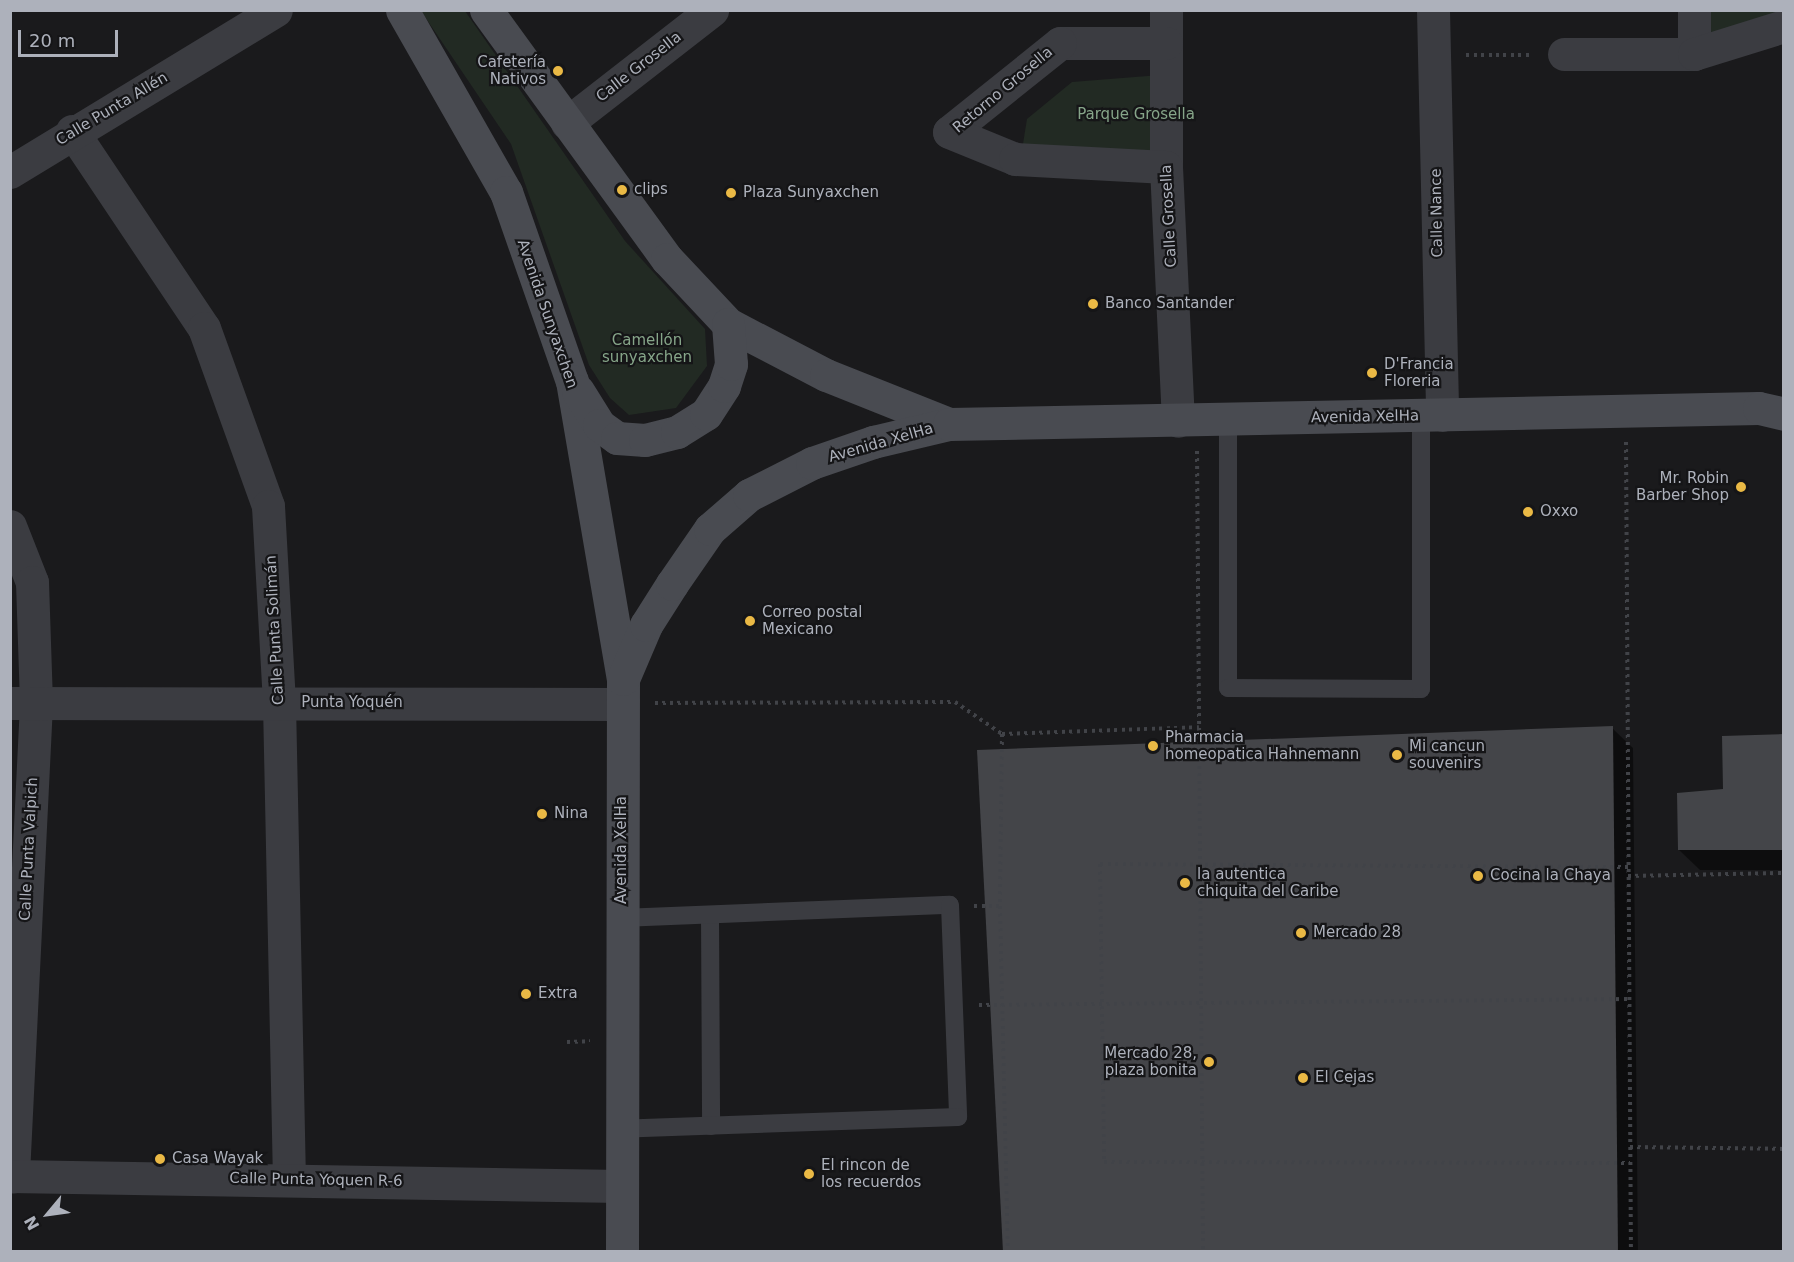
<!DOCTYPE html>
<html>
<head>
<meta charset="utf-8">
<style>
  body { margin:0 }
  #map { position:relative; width:1794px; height:1262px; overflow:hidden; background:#1a1a1c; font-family:"DejaVu Sans",sans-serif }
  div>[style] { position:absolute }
  .green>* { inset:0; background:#222a23 }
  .shadow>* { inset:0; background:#0007 }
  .building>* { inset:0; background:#444549 }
  .path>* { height:4px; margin-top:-2px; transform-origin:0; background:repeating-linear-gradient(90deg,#414348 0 3px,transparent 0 7.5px) }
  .lane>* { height:18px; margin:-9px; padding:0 9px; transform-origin:9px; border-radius:9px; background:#3b3c41 }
  .street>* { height:33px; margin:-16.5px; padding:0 16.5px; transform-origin:16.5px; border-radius:16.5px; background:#3b3c41 }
  .secondary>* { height:33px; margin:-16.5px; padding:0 16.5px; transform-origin:16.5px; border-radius:16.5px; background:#494b51 }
  .dots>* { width:16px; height:16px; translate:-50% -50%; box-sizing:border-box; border:3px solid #151517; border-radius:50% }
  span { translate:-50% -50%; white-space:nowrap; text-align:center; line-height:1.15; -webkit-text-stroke:4.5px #151517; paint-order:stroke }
  .poi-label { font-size:15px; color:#adb1bb }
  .right { translate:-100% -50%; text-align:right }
  .left { translate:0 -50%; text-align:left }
  .street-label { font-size:15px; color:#adb1bb }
  .park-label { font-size:15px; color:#86a589 }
  .frame { position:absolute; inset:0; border:12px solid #adb1bb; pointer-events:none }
  .north { position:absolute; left:18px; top:1184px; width:60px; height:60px; -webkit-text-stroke:4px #151517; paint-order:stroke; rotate:241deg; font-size:16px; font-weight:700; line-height:24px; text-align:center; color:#adb1bb }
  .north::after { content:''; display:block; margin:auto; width:21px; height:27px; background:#adb1bb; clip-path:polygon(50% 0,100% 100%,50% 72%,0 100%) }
  .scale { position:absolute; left:18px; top:30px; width:100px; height:27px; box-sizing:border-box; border:3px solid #adb1bb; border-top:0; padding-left:8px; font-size:18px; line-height:21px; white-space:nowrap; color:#adb1bb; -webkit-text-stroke:4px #151517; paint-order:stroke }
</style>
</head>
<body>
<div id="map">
  <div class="green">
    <div style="clip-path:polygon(421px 11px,465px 11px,625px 241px,705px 329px,707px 366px,676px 408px,629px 415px,610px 398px,589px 365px,511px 144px)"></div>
    <div style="clip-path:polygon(1705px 11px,1783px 11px,1708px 38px)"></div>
    <div style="clip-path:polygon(1173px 74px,1175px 153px,1022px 150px,1027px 119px,1072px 82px)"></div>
  </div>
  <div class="shadow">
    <div style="clip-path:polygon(1612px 728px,1633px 748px,1638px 1252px,1004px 1252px)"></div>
    <div style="clip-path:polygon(1784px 735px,1784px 870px,1700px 870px,1679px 850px,1724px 790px)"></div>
  </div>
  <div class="building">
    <div style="clip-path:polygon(1613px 726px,1618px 1252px,1003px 1252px,977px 750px)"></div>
    <div style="clip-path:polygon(1784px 734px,1784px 850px,1678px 850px,1677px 793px,1723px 789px,1722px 736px)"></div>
  </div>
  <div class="path">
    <div style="left:1466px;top:55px;width:67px"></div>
    <div style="left:1626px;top:442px;width:810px;rotate:89.65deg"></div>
    <div style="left:1197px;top:451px;width:801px;rotate:89.57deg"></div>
    <div style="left:655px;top:703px;width:300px;rotate:-0.2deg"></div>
    <div style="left:955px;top:702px;width:57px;rotate:34.2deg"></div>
    <div style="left:1002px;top:734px;width:197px;rotate:-2deg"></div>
    <div style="left:1002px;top:734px;width:172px;rotate:90.7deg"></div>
    <div style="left:1000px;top:906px;width:346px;rotate:88.7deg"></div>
    <div style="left:1628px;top:867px;width:528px;rotate:-179.67deg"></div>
    <div style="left:1100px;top:864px;width:298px;rotate:89.2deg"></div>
    <div style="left:1104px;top:1162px;width:526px;rotate:0.11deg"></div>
    <div style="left:1628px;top:876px;width:156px;rotate:-1.1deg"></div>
    <div style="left:974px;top:906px;width:26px"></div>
    <div style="left:979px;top:1005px;width:650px;rotate:-0.53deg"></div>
    <div style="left:567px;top:1042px;width:23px;rotate:-2deg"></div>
    <div style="left:1630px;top:1147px;width:154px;rotate:0.7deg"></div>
  </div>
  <div class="lane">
    <div style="left:1228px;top:420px;width:268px;rotate:90deg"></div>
    <div style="left:1228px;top:688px;width:193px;rotate:0.3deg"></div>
    <div style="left:1421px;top:689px;width:273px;rotate:-90deg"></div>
    <div style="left:710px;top:915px;width:211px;rotate:89.7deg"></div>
    <div style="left:621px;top:918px;width:329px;rotate:-2.3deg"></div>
    <div style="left:950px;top:905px;width:212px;rotate:87.8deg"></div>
    <div style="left:958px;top:1117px;width:336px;rotate:178deg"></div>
  </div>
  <div class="street">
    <div style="left:1166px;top:10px;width:157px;rotate:90deg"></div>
    <div style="left:1166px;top:167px;width:254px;rotate:87.3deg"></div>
    <div style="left:1433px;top:10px;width:405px;rotate:88.7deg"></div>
    <div style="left:1694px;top:10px;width:44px;rotate:90deg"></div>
    <div style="left:1166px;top:43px;width:106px;rotate:180deg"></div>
    <div style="left:1060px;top:43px;width:142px;rotate:141.3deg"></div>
    <div style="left:949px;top:132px;width:71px;rotate:22.2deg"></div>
    <div style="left:1015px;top:159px;width:151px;rotate:3deg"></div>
    <div style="left:1564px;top:54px;width:130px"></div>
    <div style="left:1694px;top:54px;width:94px;rotate:-17.3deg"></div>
    <div style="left:567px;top:123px;width:184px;rotate:-37.9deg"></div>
    <div style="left:72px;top:131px;width:237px;rotate:56.2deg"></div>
    <div style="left:204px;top:328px;width:189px;rotate:70.2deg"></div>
    <div style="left:268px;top:506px;width:197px;rotate:86.8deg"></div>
    <div style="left:279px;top:703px;width:476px;rotate:88.8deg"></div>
    <div style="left:10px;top:172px;width:311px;rotate:-31.3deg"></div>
    <div style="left:10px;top:526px;width:60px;rotate:68.6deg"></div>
    <div style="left:32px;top:582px;width:122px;rotate:88.1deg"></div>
    <div style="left:36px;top:704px;width:473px;rotate:92.8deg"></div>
    <div style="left:10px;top:703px;width:612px;rotate:0.09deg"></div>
    <div style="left:10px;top:1176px;width:612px;rotate:0.94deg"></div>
  </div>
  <div class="secondary">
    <div style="left:402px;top:10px;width:210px;rotate:60.3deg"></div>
    <div style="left:506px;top:192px;width:200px;rotate:70.8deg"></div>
    <div style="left:572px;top:381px;width:302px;rotate:80.3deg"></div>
    <div style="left:486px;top:10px;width:308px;rotate:54deg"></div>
    <div style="left:667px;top:259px;width:89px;rotate:46.8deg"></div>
    <div style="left:728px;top:324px;width:110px;rotate:27.5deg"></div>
    <div style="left:826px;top:375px;width:132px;rotate:21.7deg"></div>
    <div style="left:578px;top:391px;width:40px;rotate:58deg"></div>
    <div style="left:599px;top:425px;width:22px;rotate:36deg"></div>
    <div style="left:617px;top:438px;width:28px;rotate:4deg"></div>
    <div style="left:645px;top:440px;width:33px;rotate:-14deg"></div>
    <div style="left:677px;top:432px;width:34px;rotate:-32deg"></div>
    <div style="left:706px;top:414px;width:33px;rotate:-57deg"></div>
    <div style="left:724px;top:386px;width:23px;rotate:-72deg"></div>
    <div style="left:731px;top:364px;width:40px;rotate:-94.3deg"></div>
    <div style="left:622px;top:1252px;width:573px;rotate:-89.9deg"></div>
    <div style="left:623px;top:679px;width:59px;rotate:-66.9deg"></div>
    <div style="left:646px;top:625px;width:49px;rotate:-57.6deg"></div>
    <div style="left:672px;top:584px;width:67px;rotate:-55.4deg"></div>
    <div style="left:710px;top:529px;width:52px;rotate:-41.1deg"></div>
    <div style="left:749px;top:495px;width:71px;rotate:-26.9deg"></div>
    <div style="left:812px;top:463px;width:65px;rotate:-19deg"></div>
    <div style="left:873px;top:442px;width:78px;rotate:-13.3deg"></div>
    <div style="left:949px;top:424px;width:810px;rotate:-1.13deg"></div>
    <div style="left:1759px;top:408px;width:26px;rotate:13deg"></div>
  </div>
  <div class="dots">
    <div style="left:558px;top:71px;background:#eab945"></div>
    <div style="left:622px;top:190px;background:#eab945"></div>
    <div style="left:731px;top:193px;background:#eab945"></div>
    <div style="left:1093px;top:304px;background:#eab945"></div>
    <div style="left:1372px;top:373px;background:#eab945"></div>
    <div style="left:1741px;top:487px;background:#eab945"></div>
    <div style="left:1528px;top:512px;background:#eab945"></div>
    <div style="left:750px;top:621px;background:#eab945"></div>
    <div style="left:1153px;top:746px;background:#eab945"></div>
    <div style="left:1397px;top:755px;background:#eab945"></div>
    <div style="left:542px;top:814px;background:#eab945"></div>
    <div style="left:1478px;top:876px;background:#eab945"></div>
    <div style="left:1185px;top:883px;background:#eab945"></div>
    <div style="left:1301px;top:933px;background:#eab945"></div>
    <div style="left:526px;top:994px;background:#eab945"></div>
    <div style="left:1209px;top:1062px;background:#eab945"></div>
    <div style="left:1303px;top:1078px;background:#eab945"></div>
    <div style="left:160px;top:1159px;background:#eab945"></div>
    <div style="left:809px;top:1174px;background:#eab945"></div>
  </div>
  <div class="poi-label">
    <span class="right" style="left:546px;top:71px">Cafetería<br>Nativos</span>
    <span class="left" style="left:634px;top:190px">clips</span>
    <span class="left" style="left:743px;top:193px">Plaza Sunyaxchen</span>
    <span class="left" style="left:1105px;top:304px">Banco Santander</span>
    <span class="left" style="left:1384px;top:373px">D'Francia<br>Floreria</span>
    <span class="right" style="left:1729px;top:487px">Mr. Robin<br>Barber Shop</span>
    <span class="left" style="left:1540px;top:512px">Oxxo</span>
    <span class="left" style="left:762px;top:621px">Correo postal<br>Mexicano</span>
    <span class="left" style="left:1165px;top:746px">Pharmacia<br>homeopatica Hahnemann</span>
    <span class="left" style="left:1409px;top:755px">Mi cancun<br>souvenirs</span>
    <span class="left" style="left:554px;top:814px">Nina</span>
    <span class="left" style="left:1197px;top:883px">la autentica<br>chiquita del Caribe</span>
    <span class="left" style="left:1490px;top:876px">Cocina la Chaya</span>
    <span class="left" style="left:1313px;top:933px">Mercado 28</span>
    <span class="left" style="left:538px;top:994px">Extra</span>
    <span class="right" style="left:1197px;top:1062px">Mercado 28,<br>plaza bonita</span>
    <span class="left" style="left:1315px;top:1078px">El Cejas</span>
    <span class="left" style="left:172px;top:1159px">Casa Wayak</span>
    <span class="left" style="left:821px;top:1174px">El rincon de<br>los recuerdos</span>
  </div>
  <div class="street-label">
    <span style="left:639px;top:67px;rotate:-38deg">Calle Grosella</span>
    <span style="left:1003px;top:90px;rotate:-40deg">Retorno Grosella</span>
    <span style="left:112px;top:109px;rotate:-31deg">Calle Punta Allén</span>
    <span style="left:1437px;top:213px;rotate:-91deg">Calle Nance</span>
    <span style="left:1169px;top:216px;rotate:-93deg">Calle Grosella</span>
    <span style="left:547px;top:314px;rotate:71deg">Avenida Sunyaxchen</span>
    <span style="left:1365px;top:417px;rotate:-1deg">Avenida XelHa</span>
    <span style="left:881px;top:443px;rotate:-16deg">Avenida XelHa</span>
    <span style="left:275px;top:630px;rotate:-93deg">Calle Punta Solimán</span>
    <span style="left:352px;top:703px">Punta Yoquén</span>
    <span style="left:29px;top:849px;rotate:-87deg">Calle Punta Valpich</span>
    <span style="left:622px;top:850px;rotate:-90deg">Avenida XelHa</span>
    <span style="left:316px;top:1180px;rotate:1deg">Calle Punta Yoquen R-6</span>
  </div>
  <div class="park-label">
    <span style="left:1136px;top:115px">Parque Grosella</span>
    <span style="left:647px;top:349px">Camellón<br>sunyaxchen</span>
  </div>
  <div class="frame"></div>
  <div class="north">N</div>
  <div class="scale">20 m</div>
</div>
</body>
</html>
